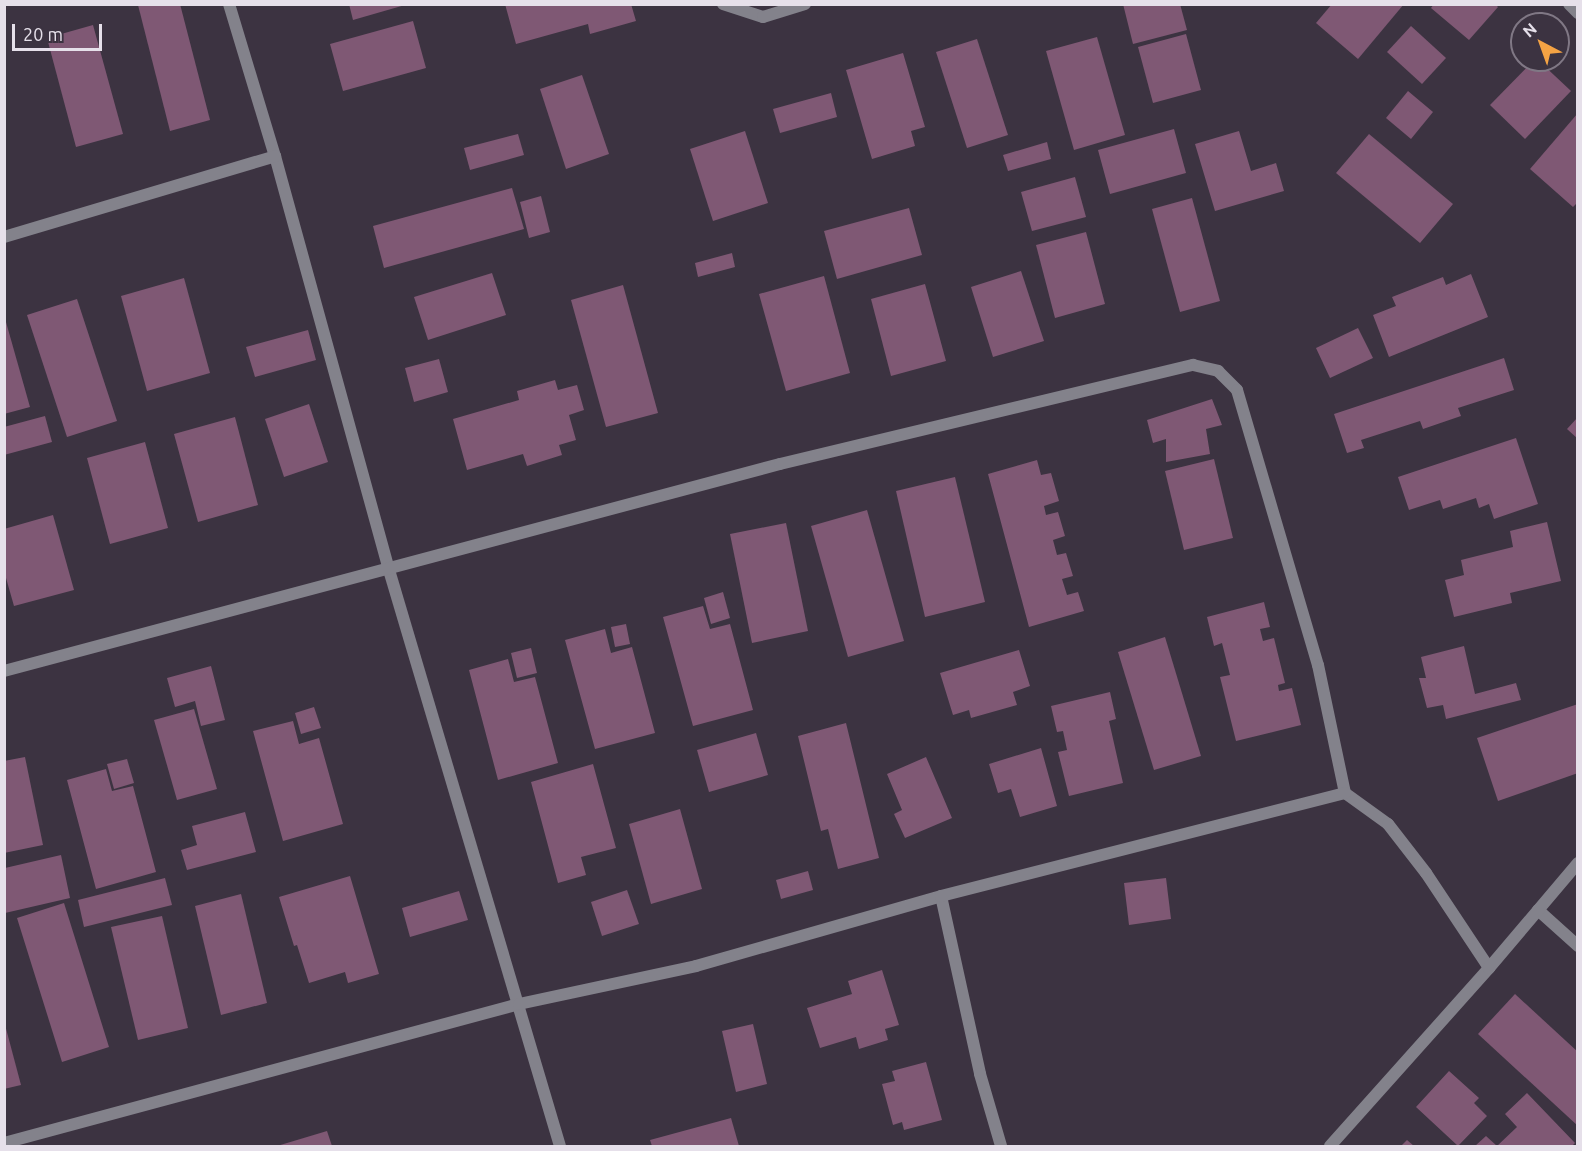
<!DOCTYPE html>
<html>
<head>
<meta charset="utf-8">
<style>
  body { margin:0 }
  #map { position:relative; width:1582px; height:1151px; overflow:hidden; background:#3c3341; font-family:Ubuntu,sans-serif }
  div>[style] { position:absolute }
  .building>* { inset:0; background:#7f5874 }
  .minor>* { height:12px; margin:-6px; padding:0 6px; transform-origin:6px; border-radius:6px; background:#83828b }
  span { translate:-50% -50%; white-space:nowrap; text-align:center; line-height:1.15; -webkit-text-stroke:6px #3c3341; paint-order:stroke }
  .frame { position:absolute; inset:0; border:6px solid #e6e0ea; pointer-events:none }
  .north { position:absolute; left:1510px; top:12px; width:60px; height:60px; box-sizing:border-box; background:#3c3341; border:2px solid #807885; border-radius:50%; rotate:319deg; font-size:16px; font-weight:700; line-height:24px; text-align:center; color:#e6e0ea }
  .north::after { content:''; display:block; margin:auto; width:21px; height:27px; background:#f4a344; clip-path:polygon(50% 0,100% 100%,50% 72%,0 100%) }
  .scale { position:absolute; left:12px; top:24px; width:90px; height:27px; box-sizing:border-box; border:3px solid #e6e0ea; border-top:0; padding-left:8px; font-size:18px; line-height:21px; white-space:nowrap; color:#e6e0ea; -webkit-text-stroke:4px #3c3341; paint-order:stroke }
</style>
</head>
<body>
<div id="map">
  <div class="building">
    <div style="clip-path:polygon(180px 4px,210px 120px,170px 131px,138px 5px)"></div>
    <div style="clip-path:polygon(349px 4px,405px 4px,405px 5px,353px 20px)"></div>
    <div style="clip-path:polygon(505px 4px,631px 4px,636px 21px,590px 34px,588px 24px,516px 44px)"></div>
    <div style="clip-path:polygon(1123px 4px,1180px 4px,1187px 30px,1133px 44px)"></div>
    <div style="clip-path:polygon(1332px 4px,1404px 4px,1358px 59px,1316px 23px)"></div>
    <div style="clip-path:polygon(1434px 4px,1495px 4px,1498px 7px,1469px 40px,1431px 8px)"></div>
    <div style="clip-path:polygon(413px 21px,426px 68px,343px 91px,330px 44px)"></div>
    <div style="clip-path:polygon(93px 25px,123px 134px,76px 147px,47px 38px)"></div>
    <div style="clip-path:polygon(1411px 26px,1446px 58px,1422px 84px,1387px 52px)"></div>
    <div style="clip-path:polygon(1186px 34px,1201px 90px,1153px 103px,1138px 47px)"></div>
    <div style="clip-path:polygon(1097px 37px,1125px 135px,1074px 150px,1046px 51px)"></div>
    <div style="clip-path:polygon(977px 39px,1008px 135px,967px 148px,936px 52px)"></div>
    <div style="clip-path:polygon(903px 53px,925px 127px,911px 131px,915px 146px,872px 159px,846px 70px)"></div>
    <div style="clip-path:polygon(1534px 60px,1538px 60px,1571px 91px,1525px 139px,1490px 105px)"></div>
    <div style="clip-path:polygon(582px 75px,609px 154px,566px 169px,540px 89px)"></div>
    <div style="clip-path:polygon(1408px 91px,1433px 112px,1411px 139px,1386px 118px)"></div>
    <div style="clip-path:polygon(831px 93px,837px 117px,780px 133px,773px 109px)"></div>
    <div style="clip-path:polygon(1578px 113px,1578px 202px,1573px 207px,1530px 169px)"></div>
    <div style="clip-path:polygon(1174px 129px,1186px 173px,1110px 194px,1098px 150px)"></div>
    <div style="clip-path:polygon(745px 131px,768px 203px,713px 221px,690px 149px)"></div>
    <div style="clip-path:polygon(1239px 131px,1251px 171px,1276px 163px,1284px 191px,1215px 211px,1195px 144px)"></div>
    <div style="clip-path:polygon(518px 134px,524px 155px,470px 170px,464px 148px)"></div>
    <div style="clip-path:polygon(1369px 134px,1453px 204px,1420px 243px,1336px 173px)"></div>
    <div style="clip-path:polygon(1047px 142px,1051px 159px,1008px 171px,1003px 155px)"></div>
    <div style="clip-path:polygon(1075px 177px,1086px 217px,1032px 231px,1021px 192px)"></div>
    <div style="clip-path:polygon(512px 188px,524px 229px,384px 268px,373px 226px)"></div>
    <div style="clip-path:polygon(541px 196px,550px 232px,529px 238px,520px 202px)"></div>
    <div style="clip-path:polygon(1192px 198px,1220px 301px,1180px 312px,1152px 209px)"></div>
    <div style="clip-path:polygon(909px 208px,922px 255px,837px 279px,824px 231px)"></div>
    <div style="clip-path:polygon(1086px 232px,1105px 304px,1055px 318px,1036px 245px)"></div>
    <div style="clip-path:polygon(732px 253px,735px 267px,698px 277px,695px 263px)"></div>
    <div style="clip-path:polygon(1021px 271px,1044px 341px,993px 357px,971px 287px)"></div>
    <div style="clip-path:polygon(492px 273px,506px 315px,428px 340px,414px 297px)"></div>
    <div style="clip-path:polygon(1471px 274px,1488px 317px,1389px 357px,1373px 315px,1396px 306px,1392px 297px,1443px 277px,1446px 285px)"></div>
    <div style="clip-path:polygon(824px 276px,850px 373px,786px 391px,759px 294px)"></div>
    <div style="clip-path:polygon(184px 278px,210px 373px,147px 391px,121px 296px)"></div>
    <div style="clip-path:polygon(925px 284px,946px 361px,891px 376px,871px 299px)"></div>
    <div style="clip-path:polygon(623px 285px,658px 413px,606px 427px,571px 300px)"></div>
    <div style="clip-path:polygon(77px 299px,117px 421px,67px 437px,27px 315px)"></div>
    <div style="clip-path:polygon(4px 315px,30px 407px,4px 414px)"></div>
    <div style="clip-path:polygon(1358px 328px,1373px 358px,1330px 378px,1316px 348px)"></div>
    <div style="clip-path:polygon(308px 330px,316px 360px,255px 377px,246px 347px)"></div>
    <div style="clip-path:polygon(1504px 358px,1514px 390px,1458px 408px,1461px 416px,1423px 429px,1420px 421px,1361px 440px,1364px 448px,1347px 453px,1334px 414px)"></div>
    <div style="clip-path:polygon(439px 359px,448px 392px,414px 402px,405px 368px)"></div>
    <div style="clip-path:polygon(555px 380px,558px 390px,577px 385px,584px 410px,569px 415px,576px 440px,559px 445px,562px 455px,527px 466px,523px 454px,467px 470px,453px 419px,519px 400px,517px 391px)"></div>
    <div style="clip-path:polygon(1212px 399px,1222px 425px,1206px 429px,1210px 454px,1166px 462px,1166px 439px,1153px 443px,1147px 420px)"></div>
    <div style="clip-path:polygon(309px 404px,328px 462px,284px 477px,265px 419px)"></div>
    <div style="clip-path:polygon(45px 416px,52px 442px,4px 455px,4px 427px)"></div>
    <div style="clip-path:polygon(235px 417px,258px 505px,198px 522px,174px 434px)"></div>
    <div style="clip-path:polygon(1578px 417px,1578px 439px,1567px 429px)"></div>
    <div style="clip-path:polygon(1516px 438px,1538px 504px,1494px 519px,1489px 504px,1479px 508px,1476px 498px,1443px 509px,1440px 500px,1409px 510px,1398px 477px)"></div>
    <div style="clip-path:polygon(145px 442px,168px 528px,110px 544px,87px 458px)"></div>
    <div style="clip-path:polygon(1214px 459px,1233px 538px,1184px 550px,1165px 471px)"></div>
    <div style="clip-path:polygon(1037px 460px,1041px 475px,1051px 473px,1059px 501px,1044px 506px,1046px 515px,1058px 512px,1065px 536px,1053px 540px,1057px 555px,1066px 553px,1073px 576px,1062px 579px,1067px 595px,1078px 592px,1084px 611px,1029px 627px,988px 474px)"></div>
    <div style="clip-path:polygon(955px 477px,985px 602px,925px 617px,896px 491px)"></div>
    <div style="clip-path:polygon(867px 510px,904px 641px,848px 657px,811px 526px)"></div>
    <div style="clip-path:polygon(53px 515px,74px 590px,14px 606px,4px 571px,4px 529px)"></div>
    <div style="clip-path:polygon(1547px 522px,1561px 581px,1510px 593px,1512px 603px,1454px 617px,1445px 580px,1464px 575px,1461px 560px,1513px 547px,1510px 531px)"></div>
    <div style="clip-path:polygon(786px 523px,808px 631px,752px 643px,730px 534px)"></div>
    <div style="clip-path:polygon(723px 592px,730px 618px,711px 624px,704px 598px)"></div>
    <div style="clip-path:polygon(1264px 602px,1270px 627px,1260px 629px,1263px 641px,1274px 638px,1285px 683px,1278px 685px,1279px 691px,1292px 688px,1301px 725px,1236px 741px,1220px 677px,1230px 675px,1222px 643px,1214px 646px,1207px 617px)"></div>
    <div style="clip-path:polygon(703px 606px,710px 629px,730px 624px,753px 710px,693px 726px,663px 617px)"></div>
    <div style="clip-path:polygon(626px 624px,630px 644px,615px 647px,611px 627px)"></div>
    <div style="clip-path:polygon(605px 629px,611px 653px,632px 647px,655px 733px,595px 749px,565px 640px)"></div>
    <div style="clip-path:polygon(1165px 637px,1201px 756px,1154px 770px,1118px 652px)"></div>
    <div style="clip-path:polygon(1464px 646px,1475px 694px,1516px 683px,1521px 700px,1446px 719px,1443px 705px,1427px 708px,1419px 678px,1426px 678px,1421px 657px)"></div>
    <div style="clip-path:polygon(531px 648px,537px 673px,517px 678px,511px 653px)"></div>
    <div style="clip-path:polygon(1019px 650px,1030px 686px,1013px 692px,1017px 705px,971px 718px,969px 710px,953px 715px,940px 673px)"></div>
    <div style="clip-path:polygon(508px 659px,514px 682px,535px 677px,558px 763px,498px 780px,469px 670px)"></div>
    <div style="clip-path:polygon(211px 666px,225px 720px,201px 726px,195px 701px,175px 707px,167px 678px)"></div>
    <div style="clip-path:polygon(1110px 692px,1116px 719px,1109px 721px,1123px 783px,1069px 796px,1058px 752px,1067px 750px,1063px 731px,1057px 732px,1051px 706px)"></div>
    <div style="clip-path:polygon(1578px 704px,1578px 773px,1498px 801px,1477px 738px)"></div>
    <div style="clip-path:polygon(314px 707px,321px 728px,301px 734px,295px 713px)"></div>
    <div style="clip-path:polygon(194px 709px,217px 789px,177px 800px,154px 720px)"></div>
    <div style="clip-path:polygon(293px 721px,299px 744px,319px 738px,343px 824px,283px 841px,253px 731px)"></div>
    <div style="clip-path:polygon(846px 723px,879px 858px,838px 869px,828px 829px,821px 831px,798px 736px)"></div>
    <div style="clip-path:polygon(756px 733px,768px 775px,709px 792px,697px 750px)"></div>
    <div style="clip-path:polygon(1041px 748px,1057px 806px,1020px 817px,1011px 789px,998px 793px,989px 764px)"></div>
    <div style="clip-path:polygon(25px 757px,43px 845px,4px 853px,4px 761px)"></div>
    <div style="clip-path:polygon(926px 757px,952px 818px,905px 838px,894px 814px,902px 810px,887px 774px)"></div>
    <div style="clip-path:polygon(127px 759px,134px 783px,114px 789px,107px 764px)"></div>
    <div style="clip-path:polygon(593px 764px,616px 848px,581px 857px,586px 875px,558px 883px,531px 782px)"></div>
    <div style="clip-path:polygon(106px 769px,112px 791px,133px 786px,156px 872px,96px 889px,67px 780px)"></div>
    <div style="clip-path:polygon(680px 809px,702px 889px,651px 904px,629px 824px)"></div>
    <div style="clip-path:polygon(245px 812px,256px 852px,187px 870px,181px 850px,197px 845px,192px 826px)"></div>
    <div style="clip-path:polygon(61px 855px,70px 898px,5px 913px,5px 868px)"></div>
    <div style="clip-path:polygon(808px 871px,813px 890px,781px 899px,776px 880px)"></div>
    <div style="clip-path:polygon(350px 876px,379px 974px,348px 983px,345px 972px,309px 983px,297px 945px,294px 946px,279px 897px)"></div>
    <div style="clip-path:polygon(165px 878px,172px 905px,84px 927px,78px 900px)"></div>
    <div style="clip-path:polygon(1166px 878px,1171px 919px,1129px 925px,1124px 883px)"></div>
    <div style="clip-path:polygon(627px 890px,639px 924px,602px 936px,591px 902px)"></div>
    <div style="clip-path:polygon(459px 891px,468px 920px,410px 937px,402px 908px)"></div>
    <div style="clip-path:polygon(241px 894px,267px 1003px,221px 1015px,195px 906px)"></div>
    <div style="clip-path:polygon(64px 903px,109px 1047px,62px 1062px,17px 918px)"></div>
    <div style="clip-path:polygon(162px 916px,188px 1028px,138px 1040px,111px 927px)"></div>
    <div style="clip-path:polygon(882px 970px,899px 1025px,885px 1029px,888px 1040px,859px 1049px,856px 1037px,820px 1048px,807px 1008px,852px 994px,848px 981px)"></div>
    <div style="clip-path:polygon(1515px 994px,1578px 1052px,1578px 1126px,1478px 1034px)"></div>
    <div style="clip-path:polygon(4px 1021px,21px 1085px,4px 1089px)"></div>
    <div style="clip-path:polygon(753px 1024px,767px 1084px,736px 1092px,722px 1031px)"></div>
    <div style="clip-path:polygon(926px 1062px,942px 1120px,904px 1130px,902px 1122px,893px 1125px,882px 1084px,895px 1081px,892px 1071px)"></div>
    <div style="clip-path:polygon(1449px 1071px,1479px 1098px,1474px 1103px,1487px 1116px,1458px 1146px,1416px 1107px)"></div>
    <div style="clip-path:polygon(1527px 1093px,1575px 1143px,1572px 1146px,1497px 1146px,1517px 1127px,1505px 1114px)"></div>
    <div style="clip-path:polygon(731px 1118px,739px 1146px,652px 1146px,650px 1140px)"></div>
    <div style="clip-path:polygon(327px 1131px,332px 1146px,277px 1146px)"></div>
    <div style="clip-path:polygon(1486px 1136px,1497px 1146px,1475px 1146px)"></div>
    <div style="clip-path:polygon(1407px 1140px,1414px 1146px,1401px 1146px)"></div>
  </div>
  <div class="minor">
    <div style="left:229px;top:4px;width:159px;rotate:73.2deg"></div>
    <div style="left:275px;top:156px;width:429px;rotate:74.6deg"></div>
    <div style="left:389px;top:570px;width:601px;rotate:73.47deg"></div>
    <div style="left:723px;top:4px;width:42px;rotate:18deg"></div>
    <div style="left:763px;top:17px;width:44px;rotate:-17.2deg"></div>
    <div style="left:1569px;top:4px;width:13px;rotate:45deg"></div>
    <div style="left:4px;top:237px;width:283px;rotate:-16.6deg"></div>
    <div style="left:4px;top:671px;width:803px;rotate:-14.94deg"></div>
    <div style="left:780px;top:464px;width:425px;rotate:-13.5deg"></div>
    <div style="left:1193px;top:365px;width:26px;rotate:13deg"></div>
    <div style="left:1218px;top:371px;width:27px;rotate:45deg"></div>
    <div style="left:1237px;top:390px;width:287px;rotate:73.6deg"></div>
    <div style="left:1318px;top:665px;width:131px;rotate:78.1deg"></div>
    <div style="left:1345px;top:793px;width:53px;rotate:35.8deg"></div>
    <div style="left:1388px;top:824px;width:62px;rotate:52.2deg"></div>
    <div style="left:1426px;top:873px;width:114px;rotate:56.4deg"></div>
    <div style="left:941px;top:896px;width:182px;rotate:77.6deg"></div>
    <div style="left:980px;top:1074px;width:75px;rotate:73.7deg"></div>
    <div style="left:1538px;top:910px;width:54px;rotate:42deg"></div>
    <div style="left:4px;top:1143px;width:533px;rotate:-15.1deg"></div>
    <div style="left:519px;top:1004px;width:181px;rotate:-12.1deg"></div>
    <div style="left:696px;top:966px;width:255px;rotate:-15.9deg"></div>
    <div style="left:941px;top:896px;width:417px;rotate:-14.3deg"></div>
    <div style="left:1330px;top:1146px;width:239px;rotate:-48.2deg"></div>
    <div style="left:1489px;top:968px;width:138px;rotate:-49.7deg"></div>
  </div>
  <div class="frame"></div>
  <div class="north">N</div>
  <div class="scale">20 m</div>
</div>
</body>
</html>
